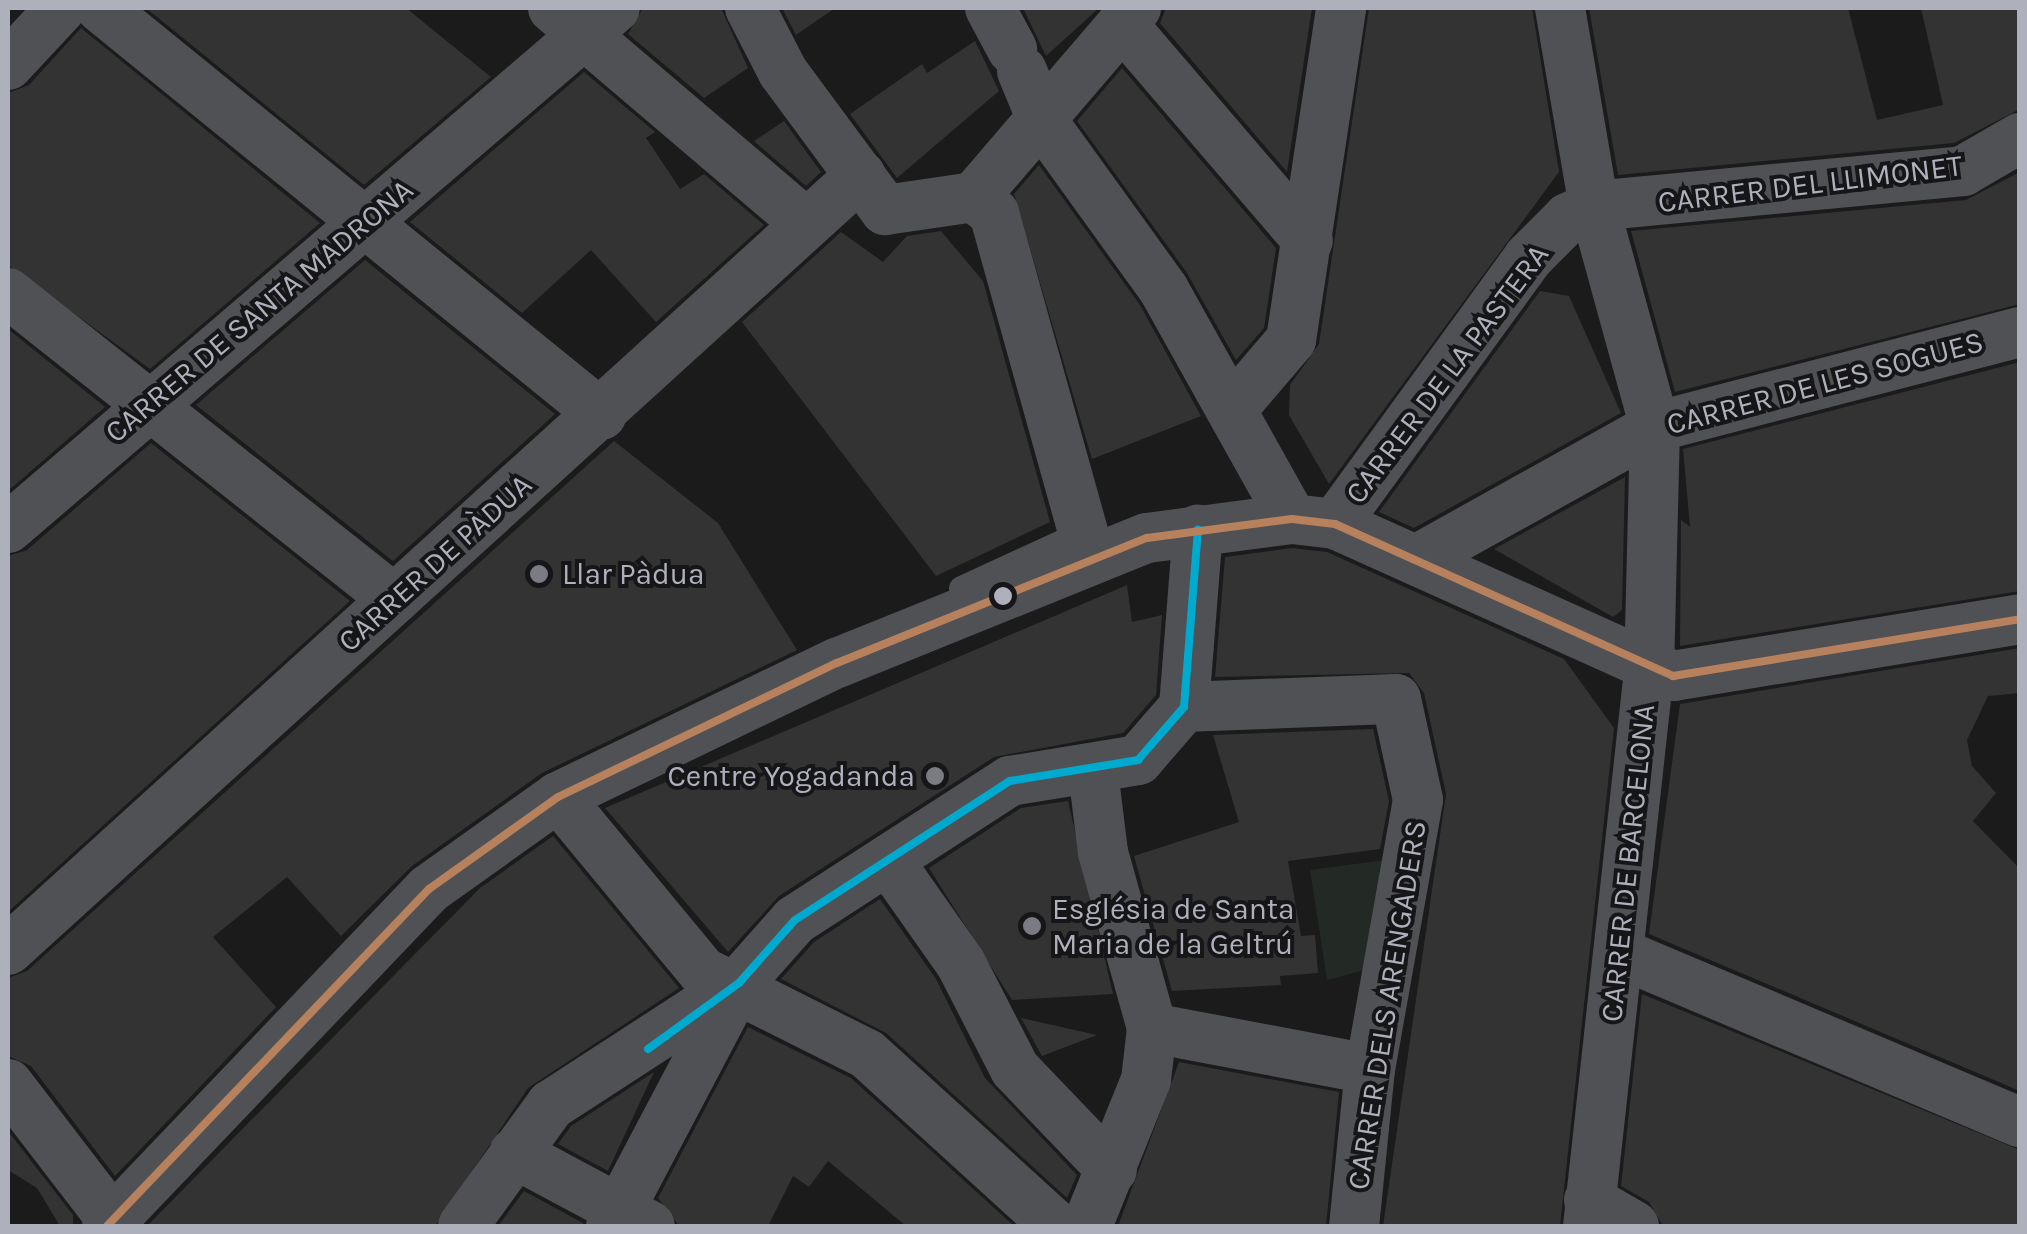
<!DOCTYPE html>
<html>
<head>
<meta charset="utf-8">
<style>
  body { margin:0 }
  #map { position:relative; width:2027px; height:1234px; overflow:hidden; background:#1b1b1b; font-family:Karla,sans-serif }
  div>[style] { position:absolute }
  .green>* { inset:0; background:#232a25 }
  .building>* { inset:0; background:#333334 }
  .lane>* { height:25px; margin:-12.5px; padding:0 12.5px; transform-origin:12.5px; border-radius:12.5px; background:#505154 }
  .street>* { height:50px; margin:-25px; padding:0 25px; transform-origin:25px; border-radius:25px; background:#505154 }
  .bus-1>* { height:8px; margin:-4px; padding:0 4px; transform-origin:4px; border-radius:4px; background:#00a9ce }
  .bus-2>* { height:8px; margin:-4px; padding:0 4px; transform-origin:4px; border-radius:4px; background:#b6815c }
  .dots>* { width:28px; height:28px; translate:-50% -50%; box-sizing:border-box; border:5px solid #161518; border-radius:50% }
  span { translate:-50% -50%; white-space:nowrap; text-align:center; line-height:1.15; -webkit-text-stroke:8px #161518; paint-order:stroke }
  .street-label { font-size:30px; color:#aeb0bb }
  .poi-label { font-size:30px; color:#aeb0bb }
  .left { translate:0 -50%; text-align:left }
  .right { translate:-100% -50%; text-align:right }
  .frame { position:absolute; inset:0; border:10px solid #aeb0bb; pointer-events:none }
</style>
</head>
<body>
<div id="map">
  <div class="green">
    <div style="clip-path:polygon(1393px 859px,1372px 968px,1327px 980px,1310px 870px)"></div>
  </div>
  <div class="building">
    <div style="clip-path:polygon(146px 8px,406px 8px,491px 77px,364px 185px)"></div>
    <div style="clip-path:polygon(643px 8px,721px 8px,748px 68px,704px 98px,628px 34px)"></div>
    <div style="clip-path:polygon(782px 8px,835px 8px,796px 35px)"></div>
    <div style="clip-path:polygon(1099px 8px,1046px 56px,1024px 10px,1028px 8px)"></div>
    <div style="clip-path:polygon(1166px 8px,1312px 8px,1287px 172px,1160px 23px)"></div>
    <div style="clip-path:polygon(1369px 8px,1532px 8px,1559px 172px,1329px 484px,1289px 415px,1290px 385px,1319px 344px)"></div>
    <div style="clip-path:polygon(1589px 8px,1848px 8px,1877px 120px,1943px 105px,1921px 8px,2020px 8px,2020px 109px,1954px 143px,1618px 175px)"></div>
    <div style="clip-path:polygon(81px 28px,320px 223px,150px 369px,8px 265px,8px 93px,29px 85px)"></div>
    <div style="clip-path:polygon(975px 41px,999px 91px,897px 178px,850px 114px,922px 64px,927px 73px)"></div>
    <div style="clip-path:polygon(1122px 68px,1276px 248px,1264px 328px,1236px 360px,1187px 273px,1077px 121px)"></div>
    <div style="clip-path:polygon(584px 72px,655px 132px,646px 138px,680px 189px,704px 174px,764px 225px,656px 322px,591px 250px,522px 313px,410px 222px)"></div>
    <div style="clip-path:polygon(784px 121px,821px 172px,806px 186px,754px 141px)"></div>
    <div style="clip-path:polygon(1039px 165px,1140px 305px,1201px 416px,1092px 459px,1014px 194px)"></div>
    <div style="clip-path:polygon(2020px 172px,2020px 304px,1675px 392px,1631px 231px,1966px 200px)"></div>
    <div style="clip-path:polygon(941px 231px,983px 281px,1050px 522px,936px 576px,742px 322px,841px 232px,883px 262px,907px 236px)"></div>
    <div style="clip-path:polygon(365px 260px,555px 414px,393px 561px,196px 405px)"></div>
    <div style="clip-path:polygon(1540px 291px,1569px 296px,1621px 413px,1414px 528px,1379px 512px)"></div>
    <div style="clip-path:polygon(8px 329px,105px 407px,8px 491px)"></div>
    <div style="clip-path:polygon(2020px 362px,2020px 591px,1680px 646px,1681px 520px,1690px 527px,1683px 449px)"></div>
    <div style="clip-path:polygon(614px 441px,718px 523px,797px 650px,542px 773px,412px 866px,341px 936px,287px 877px,213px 937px,276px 1007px,115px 1176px,31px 1066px,8px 1056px,8px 978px,27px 971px)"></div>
    <div style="clip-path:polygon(151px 443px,350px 601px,8px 912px,8px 556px,27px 550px)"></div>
    <div style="clip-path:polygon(1625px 477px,1622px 610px,1613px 617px,1494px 549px)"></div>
    <div style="clip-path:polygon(1292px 548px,1327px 552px,1564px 659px,1614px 728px,1560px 1226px,1383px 1226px,1446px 794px,1424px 693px,1409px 673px,1215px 677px,1225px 557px)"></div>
    <div style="clip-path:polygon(1127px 585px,1132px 622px,1162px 615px,1156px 695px,1123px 733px,994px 757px,779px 896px,728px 952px,605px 808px)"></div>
    <div style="clip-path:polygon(2020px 648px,2020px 693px,1988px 696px,1967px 740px,1972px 766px,1996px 793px,1973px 821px,2020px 869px,2020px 1091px,1649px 934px,1680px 704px)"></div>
    <div style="clip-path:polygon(1373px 729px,1389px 801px,1380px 849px,1288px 861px,1301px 936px,1315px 935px,1318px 973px,1280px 976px,1281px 985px,1172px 991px,1134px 856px,1239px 822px,1213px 735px)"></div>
    <div style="clip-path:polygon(1068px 801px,1113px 994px,1012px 1000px,929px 868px,1021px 808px)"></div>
    <div style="clip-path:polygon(553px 836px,679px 988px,528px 1088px,435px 1226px,147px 1226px,480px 888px)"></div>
    <div style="clip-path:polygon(880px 899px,936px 979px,985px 1078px,1077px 1175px,1067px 1198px,886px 1033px,781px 979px,814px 942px)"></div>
    <div style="clip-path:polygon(1642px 994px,2020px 1150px,2020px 1226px,1663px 1226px,1649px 1202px,1621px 1186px)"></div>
    <div style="clip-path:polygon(1021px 1018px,1097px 1035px,1042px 1056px)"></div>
    <div style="clip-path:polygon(748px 1027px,851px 1078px,1014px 1226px,906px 1226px,828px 1161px,809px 1187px,793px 1176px,768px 1226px,679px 1226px,658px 1198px)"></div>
    <div style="clip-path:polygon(1179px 1062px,1339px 1092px,1326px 1226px,1118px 1226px)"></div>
    <div style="clip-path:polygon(654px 1072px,608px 1171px,558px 1144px,571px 1126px)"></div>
    <div style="clip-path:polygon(8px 1131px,73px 1215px,73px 1226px,60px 1226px,37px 1188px,8px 1170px)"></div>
    <div style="clip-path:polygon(524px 1191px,583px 1223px,582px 1226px,498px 1226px)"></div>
  </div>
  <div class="lane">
    <div style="left:961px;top:588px;width:134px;rotate:-24.7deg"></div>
  </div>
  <div class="street">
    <div style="left:101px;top:8px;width:645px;rotate:39.09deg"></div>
    <div style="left:553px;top:8px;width:332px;rotate:40.4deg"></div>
    <div style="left:750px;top:8px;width:72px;rotate:62.7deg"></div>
    <div style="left:783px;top:72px;width:172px;rotate:53.5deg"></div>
    <div style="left:885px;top:210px;width:90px;rotate:-8.3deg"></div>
    <div style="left:974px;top:197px;width:249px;rotate:-49.4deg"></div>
    <div style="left:990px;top:8px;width:47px;rotate:61.8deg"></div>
    <div style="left:1560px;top:8px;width:201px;rotate:80.3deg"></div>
    <div style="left:1594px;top:206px;width:229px;rotate:74.6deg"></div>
    <div style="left:1655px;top:427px;width:244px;rotate:91.4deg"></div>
    <div style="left:1649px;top:671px;width:558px;rotate:96.27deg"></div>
    <div style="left:1123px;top:25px;width:284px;rotate:49.4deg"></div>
    <div style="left:8px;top:65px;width:78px;rotate:-47.1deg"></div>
    <div style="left:1022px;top:71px;width:55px;rotate:67.6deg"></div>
    <div style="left:1043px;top:122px;width:207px;rotate:54.2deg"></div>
    <div style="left:1164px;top:290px;width:262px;rotate:60.8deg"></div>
    <div style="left:974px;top:197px;width:26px;rotate:39deg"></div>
    <div style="left:994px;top:213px;width:331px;rotate:74.4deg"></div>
    <div style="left:8px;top:293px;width:493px;rotate:38.4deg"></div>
    <div style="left:1232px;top:409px;width:91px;rotate:-49.5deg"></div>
    <div style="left:1291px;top:340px;width:336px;rotate:-81.4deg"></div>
    <div style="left:1335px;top:524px;width:329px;rotate:-54deg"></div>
    <div style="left:1528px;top:258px;width:57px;rotate:-45deg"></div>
    <div style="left:1568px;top:218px;width:29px;rotate:-25deg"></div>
    <div style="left:1594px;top:206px;width:371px;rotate:-5.4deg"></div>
    <div style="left:1963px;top:171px;width:66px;rotate:-30.1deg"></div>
    <div style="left:8px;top:528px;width:799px;rotate:-40.59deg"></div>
    <div style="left:1423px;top:556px;width:265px;rotate:-29.1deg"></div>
    <div style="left:1655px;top:427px;width:377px;rotate:-14.6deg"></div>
    <div style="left:1184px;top:707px;width:212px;rotate:-2.2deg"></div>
    <div style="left:1396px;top:699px;width:103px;rotate:77.7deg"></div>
    <div style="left:1418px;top:800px;width:273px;rotate:100.1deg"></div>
    <div style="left:1370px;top:1069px;width:158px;rotate:95.8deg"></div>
    <div style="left:558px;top:797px;width:227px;rotate:50.4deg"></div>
    <div style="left:703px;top:972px;width:183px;rotate:26.6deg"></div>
    <div style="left:867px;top:1054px;width:256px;rotate:42.3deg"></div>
    <div style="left:888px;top:860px;width:127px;rotate:54.9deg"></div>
    <div style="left:961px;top:964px;width:118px;rotate:62.8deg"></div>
    <div style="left:1015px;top:1069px;width:140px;rotate:46.2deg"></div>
    <div style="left:8px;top:950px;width:1152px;rotate:-42.26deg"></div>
    <div style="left:1619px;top:953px;width:435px;rotate:22.9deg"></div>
    <div style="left:1152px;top:1028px;width:222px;rotate:10.7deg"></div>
    <div style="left:8px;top:1084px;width:179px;rotate:52.5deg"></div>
    <div style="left:514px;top:1153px;width:154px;rotate:28.2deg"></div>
    <div style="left:1589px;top:1200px;width:52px;rotate:30deg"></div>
    <div style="left:107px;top:1226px;width:466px;rotate:-46.3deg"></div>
    <div style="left:429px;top:889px;width:158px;rotate:-35.5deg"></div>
    <div style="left:558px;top:797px;width:310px;rotate:-25.7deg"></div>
    <div style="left:837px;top:663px;width:334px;rotate:-22deg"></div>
    <div style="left:1147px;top:538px;width:146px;rotate:-7.5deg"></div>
    <div style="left:1292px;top:519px;width:43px;rotate:6.6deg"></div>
    <div style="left:1335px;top:524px;width:371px;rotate:24.2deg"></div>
    <div style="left:1673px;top:676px;width:352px;rotate:-9.3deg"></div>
    <div style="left:463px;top:1226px;width:150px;rotate:-54deg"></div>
    <div style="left:551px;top:1105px;width:224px;rotate:-33deg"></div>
    <div style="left:739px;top:983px;width:84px;rotate:-48.4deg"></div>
    <div style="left:795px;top:920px;width:256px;rotate:-32.9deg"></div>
    <div style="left:1010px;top:781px;width:130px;rotate:-9.3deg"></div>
    <div style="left:1138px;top:760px;width:70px;rotate:-49deg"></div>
    <div style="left:1184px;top:707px;width:178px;rotate:-85.5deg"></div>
    <div style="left:611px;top:1226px;width:270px;rotate:-62.2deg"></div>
    <div style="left:1087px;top:1226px;width:157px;rotate:-68deg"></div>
    <div style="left:1146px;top:1080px;width:52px;rotate:-83.4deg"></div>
    <div style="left:1152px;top:1028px;width:183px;rotate:-105.6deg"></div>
    <div style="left:1103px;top:852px;width:81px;rotate:-97.1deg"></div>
  </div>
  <div class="bus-1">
    <div style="left:648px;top:1049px;width:112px;rotate:-36deg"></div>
    <div style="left:739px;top:983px;width:84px;rotate:-48.4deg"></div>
    <div style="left:795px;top:920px;width:256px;rotate:-32.9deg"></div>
    <div style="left:1010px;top:781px;width:130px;rotate:-9.3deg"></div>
    <div style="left:1138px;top:760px;width:70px;rotate:-49deg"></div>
    <div style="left:1184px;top:707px;width:178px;rotate:-85.5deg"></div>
  </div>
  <div class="bus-2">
    <div style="left:107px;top:1226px;width:466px;rotate:-46.3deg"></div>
    <div style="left:429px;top:889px;width:158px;rotate:-35.5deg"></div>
    <div style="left:558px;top:797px;width:310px;rotate:-25.7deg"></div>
    <div style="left:837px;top:663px;width:334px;rotate:-22deg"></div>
    <div style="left:1147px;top:538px;width:146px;rotate:-7.5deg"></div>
    <div style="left:1292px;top:519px;width:43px;rotate:6.6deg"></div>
    <div style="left:1335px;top:524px;width:371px;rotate:24.2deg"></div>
    <div style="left:1673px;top:676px;width:352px;rotate:-9.3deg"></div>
  </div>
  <div class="dots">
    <div style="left:539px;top:574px;background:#7b7c83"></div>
    <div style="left:1003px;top:596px;background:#aeb0bb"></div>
    <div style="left:935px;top:776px;background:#7b7c83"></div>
    <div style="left:1032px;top:926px;background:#7b7c83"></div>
  </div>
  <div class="street-label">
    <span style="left:1810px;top:184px;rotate:-7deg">CARRER DEL LLIMONET</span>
    <span style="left:259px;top:311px;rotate:-40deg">CARRER DE SANTA MADRONA</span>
    <span style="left:1447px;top:374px;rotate:-53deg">CARRER DE LA PASTERA</span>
    <span style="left:1825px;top:383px;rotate:-15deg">CARRER DE LES SOGUES</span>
    <span style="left:435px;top:563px;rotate:-42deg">CARRER DE PÀDUA</span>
    <span style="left:1628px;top:863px;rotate:-84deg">CARRER DE BARCELONA</span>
    <span style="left:1387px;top:1005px;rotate:-81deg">CARRER DELS ARENGADERS</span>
  </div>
  <div class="poi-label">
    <span class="left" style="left:562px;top:574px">Llar Pàdua</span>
    <span class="right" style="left:915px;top:776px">Centre Yogadanda</span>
    <span class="left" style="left:1052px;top:926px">Església de Santa<br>Maria de la Geltrú</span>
  </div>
  <div class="frame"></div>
</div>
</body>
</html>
